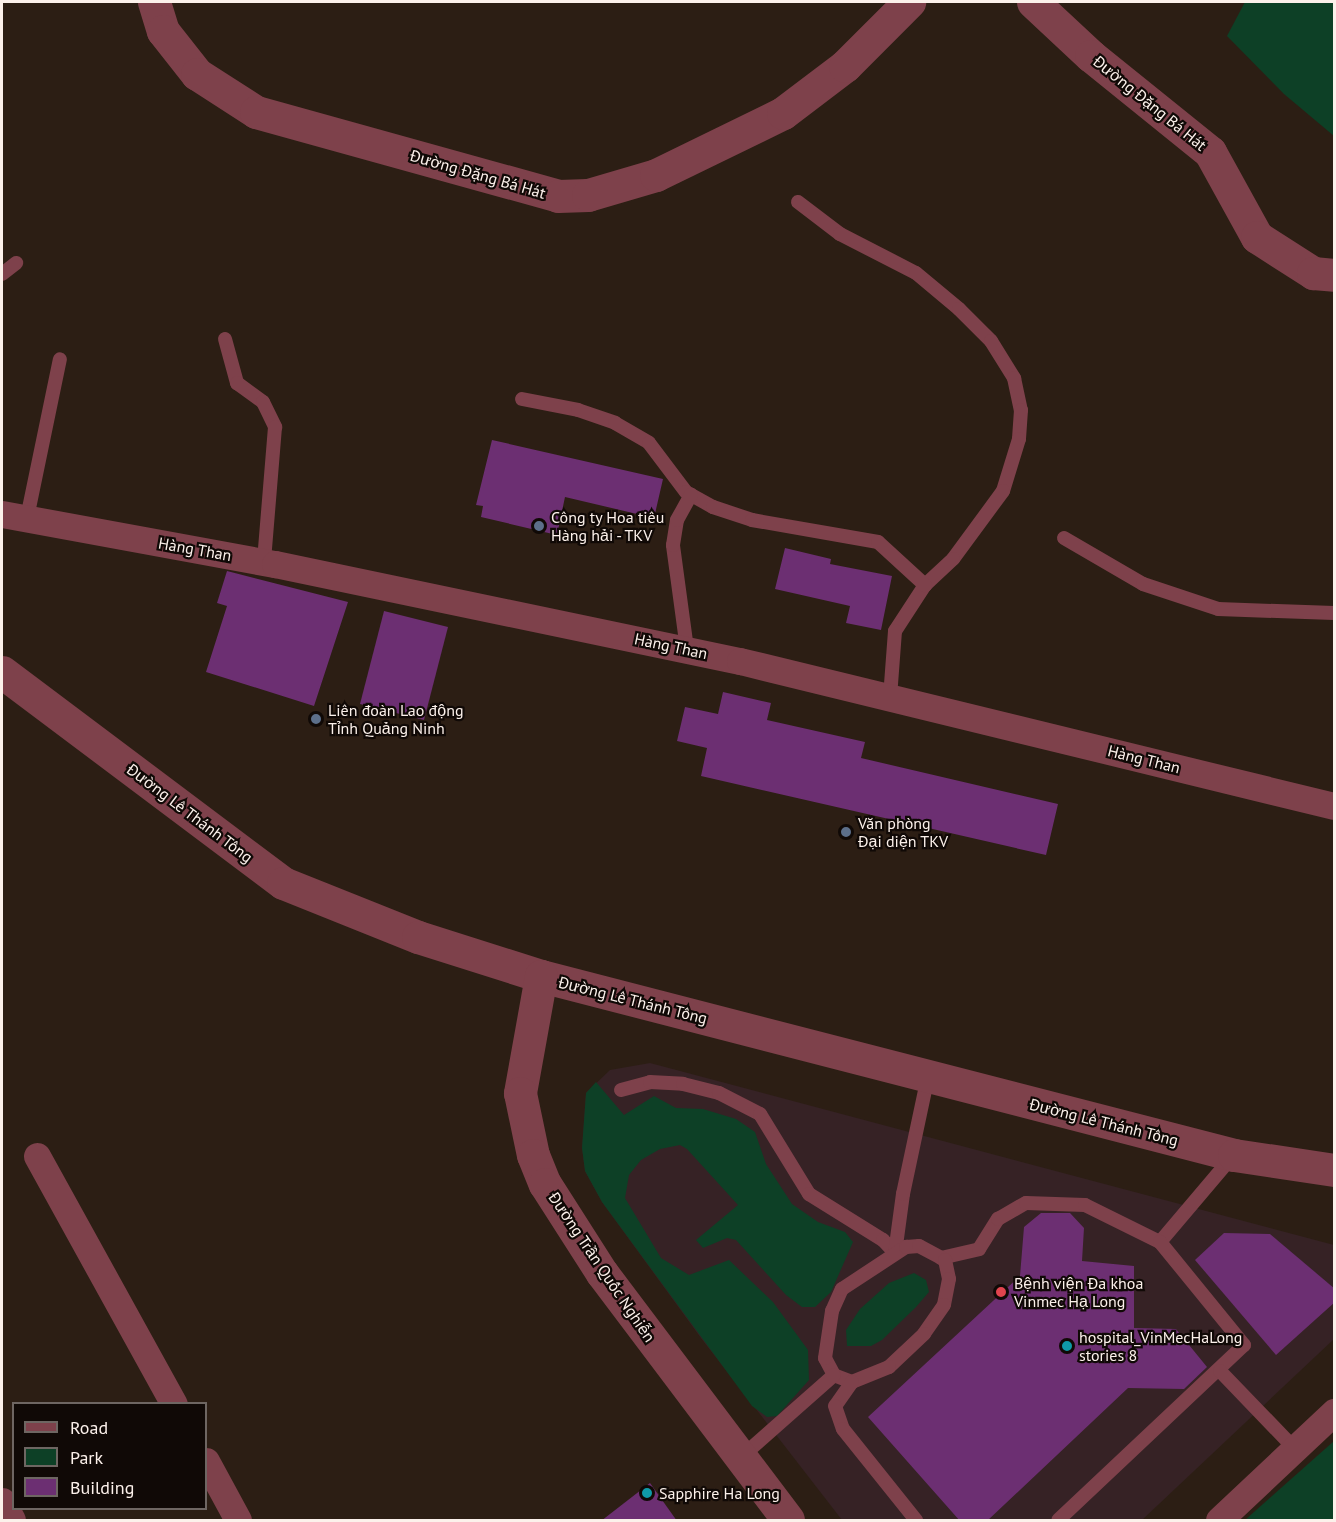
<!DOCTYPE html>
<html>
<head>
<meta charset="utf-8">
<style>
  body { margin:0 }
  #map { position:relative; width:1336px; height:1522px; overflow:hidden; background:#2c1e14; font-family:"PT Sans",sans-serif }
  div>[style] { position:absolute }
  .medical>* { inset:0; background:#362225 }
  .green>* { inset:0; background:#0d4026 }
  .building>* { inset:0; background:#6c2f72 }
  .service>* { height:14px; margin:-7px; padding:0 7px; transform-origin:7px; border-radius:7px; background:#7e414b }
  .minor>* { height:27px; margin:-13.5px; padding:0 13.5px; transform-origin:13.5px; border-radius:13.5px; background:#7e414b }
  .tertiary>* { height:33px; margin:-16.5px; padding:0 16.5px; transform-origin:16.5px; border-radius:16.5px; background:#7e414b }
  .dots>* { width:16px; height:16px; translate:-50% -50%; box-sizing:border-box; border:3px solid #100906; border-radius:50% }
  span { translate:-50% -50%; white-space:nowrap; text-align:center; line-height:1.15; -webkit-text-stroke:4.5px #100906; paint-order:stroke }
  .street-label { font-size:16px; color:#fcf1eb }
  .poi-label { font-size:16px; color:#fcf1eb }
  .left { translate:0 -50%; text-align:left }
  .frame { position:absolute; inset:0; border:3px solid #fcf1eb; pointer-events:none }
  .legend { position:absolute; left:12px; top:1402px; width:195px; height:108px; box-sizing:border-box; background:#100906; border:2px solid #6e6662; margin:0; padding:8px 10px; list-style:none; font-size:18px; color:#fcf1eb }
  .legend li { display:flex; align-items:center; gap:12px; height:30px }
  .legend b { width:30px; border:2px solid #6e6662 }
</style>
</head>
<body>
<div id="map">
  <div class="medical">
    <div style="clip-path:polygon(650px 1063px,1334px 1245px,1334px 1339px,1142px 1520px,842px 1520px,701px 1338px,602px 1202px,585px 1171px,582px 1148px,586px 1093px,610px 1070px)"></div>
  </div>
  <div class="green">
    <div style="clip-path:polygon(1245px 2px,1334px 2px,1334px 136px,1284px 94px,1227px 36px)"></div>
    <div style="clip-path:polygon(596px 1082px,624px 1115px,654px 1096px,676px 1108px,703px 1109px,736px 1119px,755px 1132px,766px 1164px,792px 1204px,818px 1222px,845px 1232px,853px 1242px,831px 1292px,815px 1307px,802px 1307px,786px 1295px,736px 1240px,727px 1238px,703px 1248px,696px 1240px,738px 1205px,687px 1149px,680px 1145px,660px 1149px,641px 1160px,629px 1175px,625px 1198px,661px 1258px,689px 1275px,729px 1260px,773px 1302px,808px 1350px,809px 1380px,777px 1416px,767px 1417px,752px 1406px,602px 1202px,585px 1171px,582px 1148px,586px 1093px)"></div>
    <div style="clip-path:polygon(914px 1273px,926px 1280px,929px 1292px,916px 1307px,882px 1340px,871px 1346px,847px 1346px,846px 1330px,860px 1309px,889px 1283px)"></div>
    <div style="clip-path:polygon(1334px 1441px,1334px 1520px,1245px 1520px)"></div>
  </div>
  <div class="building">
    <div style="clip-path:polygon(492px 440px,663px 479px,654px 518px,565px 497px,557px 535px,481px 517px,483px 506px,476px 505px)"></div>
    <div style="clip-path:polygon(785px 548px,831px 559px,830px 564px,892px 576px,881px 630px,846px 623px,850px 606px,775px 589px)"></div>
    <div style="clip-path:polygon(227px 571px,348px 602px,314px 706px,206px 672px,227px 606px,217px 603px)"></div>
    <div style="clip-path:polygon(384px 611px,448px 627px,424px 720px,360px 704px)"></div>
    <div style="clip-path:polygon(723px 692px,771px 703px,767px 720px,865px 742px,861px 758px,1058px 804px,1046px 855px,701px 776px,707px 748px,677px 741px,685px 707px,718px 714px)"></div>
    <div style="clip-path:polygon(1041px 1213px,1070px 1213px,1084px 1228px,1082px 1261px,1134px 1266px,1134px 1328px,1176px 1329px,1207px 1367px,1184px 1389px,1128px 1388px,987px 1521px,960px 1521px,868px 1417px,1020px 1276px,1024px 1227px)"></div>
    <div style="clip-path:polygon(1224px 1233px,1270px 1234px,1335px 1289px,1335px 1302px,1276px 1355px,1195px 1260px)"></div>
    <div style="clip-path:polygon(650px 1483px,677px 1521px,601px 1521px)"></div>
  </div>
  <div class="service">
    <div style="left:798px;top:202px;width:53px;rotate:37.3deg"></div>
    <div style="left:840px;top:234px;width:85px;rotate:27.2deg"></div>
    <div style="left:916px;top:273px;width:56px;rotate:39.9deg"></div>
    <div style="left:959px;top:309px;width:45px;rotate:45deg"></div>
    <div style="left:991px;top:341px;width:44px;rotate:58.1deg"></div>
    <div style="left:1014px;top:378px;width:33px;rotate:78deg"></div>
    <div style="left:1021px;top:410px;width:29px;rotate:94deg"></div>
    <div style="left:1019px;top:439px;width:54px;rotate:107.1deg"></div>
    <div style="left:1003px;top:491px;width:84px;rotate:126.3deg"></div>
    <div style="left:953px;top:559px;width:38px;rotate:137deg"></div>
    <div style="left:925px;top:585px;width:55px;rotate:123.1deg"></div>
    <div style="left:895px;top:631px;width:66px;rotate:94.3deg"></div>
    <div style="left:2px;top:274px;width:18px;rotate:-38deg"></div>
    <div style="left:225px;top:339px;width:46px;rotate:74.7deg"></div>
    <div style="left:237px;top:383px;width:32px;rotate:36deg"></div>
    <div style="left:263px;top:402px;width:28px;rotate:64deg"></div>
    <div style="left:275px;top:427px;width:134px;rotate:94.7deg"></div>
    <div style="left:522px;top:399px;width:57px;rotate:11.1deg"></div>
    <div style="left:578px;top:410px;width:39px;rotate:19deg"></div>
    <div style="left:615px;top:423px;width:39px;rotate:30deg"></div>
    <div style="left:649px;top:443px;width:61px;rotate:52.9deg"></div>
    <div style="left:686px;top:492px;width:31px;rotate:29deg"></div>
    <div style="left:713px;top:507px;width:41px;rotate:18.4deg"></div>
    <div style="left:752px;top:520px;width:128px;rotate:9.9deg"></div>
    <div style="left:878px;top:542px;width:64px;rotate:42.5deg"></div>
    <div style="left:27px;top:518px;width:162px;rotate:-78.3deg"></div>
    <div style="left:1064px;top:538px;width:91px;rotate:30.2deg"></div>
    <div style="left:1143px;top:584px;width:79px;rotate:18.4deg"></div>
    <div style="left:1218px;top:609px;width:116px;rotate:2deg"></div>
    <div style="left:687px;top:649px;width:105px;rotate:-97.7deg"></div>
    <div style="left:673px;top:545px;width:25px;rotate:-81deg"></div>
    <div style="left:677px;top:520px;width:29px;rotate:-61deg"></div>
    <div style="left:621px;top:1090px;width:30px;rotate:-15deg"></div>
    <div style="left:650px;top:1082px;width:33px;rotate:3deg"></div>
    <div style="left:683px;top:1084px;width:37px;rotate:14deg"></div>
    <div style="left:719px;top:1093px;width:46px;rotate:27.1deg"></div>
    <div style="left:760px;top:1114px;width:94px;rotate:58.5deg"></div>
    <div style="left:809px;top:1194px;width:87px;rotate:31.9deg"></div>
    <div style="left:883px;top:1240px;width:18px;rotate:47deg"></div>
    <div style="left:1160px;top:1242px;width:111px;rotate:-49.7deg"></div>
    <div style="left:895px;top:1253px;width:60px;rotate:-82.3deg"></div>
    <div style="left:903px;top:1194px;width:121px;rotate:-78deg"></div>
    <div style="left:941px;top:1258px;width:39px;rotate:-13deg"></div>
    <div style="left:979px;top:1249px;width:36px;rotate:-58deg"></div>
    <div style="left:998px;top:1219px;width:32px;rotate:-30deg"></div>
    <div style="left:1026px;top:1203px;width:59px;rotate:1.9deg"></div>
    <div style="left:1085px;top:1205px;width:84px;rotate:26.3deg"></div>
    <div style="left:1160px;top:1242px;width:133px;rotate:50.8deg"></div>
    <div style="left:1244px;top:1345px;width:255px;rotate:136.7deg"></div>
    <div style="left:1220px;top:1371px;width:108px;rotate:46.1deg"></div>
    <div style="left:852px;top:1382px;width:19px;rotate:-159deg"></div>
    <div style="left:834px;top:1375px;width:19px;rotate:-118deg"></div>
    <div style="left:825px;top:1358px;width:48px;rotate:-81.5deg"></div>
    <div style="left:832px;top:1311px;width:24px;rotate:-66deg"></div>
    <div style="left:842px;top:1289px;width:77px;rotate:-33.3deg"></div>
    <div style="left:906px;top:1247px;width:13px;rotate:-4deg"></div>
    <div style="left:919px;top:1246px;width:30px;rotate:28deg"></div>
    <div style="left:945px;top:1260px;width:19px;rotate:78deg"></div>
    <div style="left:949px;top:1279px;width:26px;rotate:101deg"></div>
    <div style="left:944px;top:1305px;width:35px;rotate:125deg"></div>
    <div style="left:924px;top:1334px;width:48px;rotate:136.7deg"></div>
    <div style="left:889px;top:1367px;width:40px;rotate:158deg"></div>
    <div style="left:852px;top:1382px;width:29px;rotate:125deg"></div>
    <div style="left:835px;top:1406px;width:24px;rotate:71deg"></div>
    <div style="left:843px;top:1429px;width:117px;rotate:51.3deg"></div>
    <div style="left:740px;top:1458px;width:125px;rotate:-41.4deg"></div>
  </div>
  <div class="minor">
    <div style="left:2px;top:514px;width:278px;rotate:10.4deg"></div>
    <div style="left:275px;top:564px;width:475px;rotate:11.8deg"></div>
    <div style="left:740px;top:661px;width:611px;rotate:13.72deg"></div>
    <div style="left:37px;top:1156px;width:283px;rotate:61.1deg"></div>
    <div style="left:206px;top:1461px;width:67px;rotate:61.5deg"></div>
    <div style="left:2px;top:1501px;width:21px;rotate:62deg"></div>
    <div style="left:1219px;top:1520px;width:158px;rotate:-43.2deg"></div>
  </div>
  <div class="tertiary">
    <div style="left:154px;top:2px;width:30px;rotate:73deg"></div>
    <div style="left:163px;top:31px;width:55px;rotate:51.7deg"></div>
    <div style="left:197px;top:74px;width:70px;rotate:32.8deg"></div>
    <div style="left:256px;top:112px;width:313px;rotate:15.5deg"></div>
    <div style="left:558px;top:196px;width:30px;rotate:-2deg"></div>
    <div style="left:588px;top:195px;width:71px;rotate:-16.4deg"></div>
    <div style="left:656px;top:175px;width:141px;rotate:-26deg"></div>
    <div style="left:783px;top:113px;width:78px;rotate:-37.2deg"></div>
    <div style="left:845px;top:66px;width:91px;rotate:-45deg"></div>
    <div style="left:1033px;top:2px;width:79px;rotate:43deg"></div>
    <div style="left:1091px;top:56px;width:153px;rotate:38.9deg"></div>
    <div style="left:1210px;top:152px;width:97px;rotate:61.1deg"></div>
    <div style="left:1257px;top:237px;width:67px;rotate:32.7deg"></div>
    <div style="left:1313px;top:273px;width:21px;rotate:5deg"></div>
    <div style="left:2px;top:672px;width:351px;rotate:36.9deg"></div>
    <div style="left:283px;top:883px;width:145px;rotate:21.8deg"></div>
    <div style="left:418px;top:937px;width:129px;rotate:17.6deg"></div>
    <div style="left:541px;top:976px;width:716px;rotate:14.48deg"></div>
    <div style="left:1234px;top:1155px;width:101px;rotate:8.5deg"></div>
    <div style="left:541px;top:976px;width:119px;rotate:100.2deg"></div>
    <div style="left:520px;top:1093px;width:63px;rotate:78.2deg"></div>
    <div style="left:533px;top:1155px;width:31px;rotate:68deg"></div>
    <div style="left:545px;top:1184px;width:106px;rotate:57.4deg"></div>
    <div style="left:602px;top:1273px;width:309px;rotate:53deg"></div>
  </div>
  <div class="dots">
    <div style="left:539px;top:526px;background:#5c6f8a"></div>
    <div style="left:316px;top:719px;background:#5c6f8a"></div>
    <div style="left:846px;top:832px;background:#5c6f8a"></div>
    <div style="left:1001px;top:1292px;background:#e0444e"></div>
    <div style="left:1067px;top:1346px;background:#0f9aa8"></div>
    <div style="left:647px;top:1493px;background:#0f9aa8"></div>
  </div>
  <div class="street-label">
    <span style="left:1150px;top:103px;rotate:39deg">Đường Đặng Bá Hát</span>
    <span style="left:478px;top:174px;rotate:16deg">Đường Đặng Bá Hát</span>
    <span style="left:195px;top:549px;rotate:10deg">Hàng Than</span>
    <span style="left:671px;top:646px;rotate:12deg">Hàng Than</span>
    <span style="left:1144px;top:759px;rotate:14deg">Hàng Than</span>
    <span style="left:190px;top:813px;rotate:37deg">Đường Lê Thánh Tông</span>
    <span style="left:633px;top:1000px;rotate:14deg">Đường Lê Thánh Tông</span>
    <span style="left:1104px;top:1122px;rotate:14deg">Đường Lê Thánh Tông</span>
    <span style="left:602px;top:1267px;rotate:56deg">Đường Trần Quốc Nghiễn</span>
  </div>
  <div class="poi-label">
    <span class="left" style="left:551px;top:526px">Công ty Hoa tiêu<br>Hàng hải - TKV</span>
    <span class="left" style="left:328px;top:719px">Liên đoàn Lao động<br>Tỉnh Quảng Ninh</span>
    <span class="left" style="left:858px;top:832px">Văn phòng<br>Đại diện TKV</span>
    <span class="left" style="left:1014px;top:1292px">Bệnh viện Đa khoa<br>Vinmec Hạ Long</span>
    <span class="left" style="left:1079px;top:1346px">hospital_VinMecHaLong<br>stories 8</span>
    <span class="left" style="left:659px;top:1493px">Sapphire Ha Long</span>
  </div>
  <div class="frame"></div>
  <ul class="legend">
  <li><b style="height:8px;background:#7e414b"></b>Road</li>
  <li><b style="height:16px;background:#0d4026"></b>Park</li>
  <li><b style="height:16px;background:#6c2f72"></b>Building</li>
  </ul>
</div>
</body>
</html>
